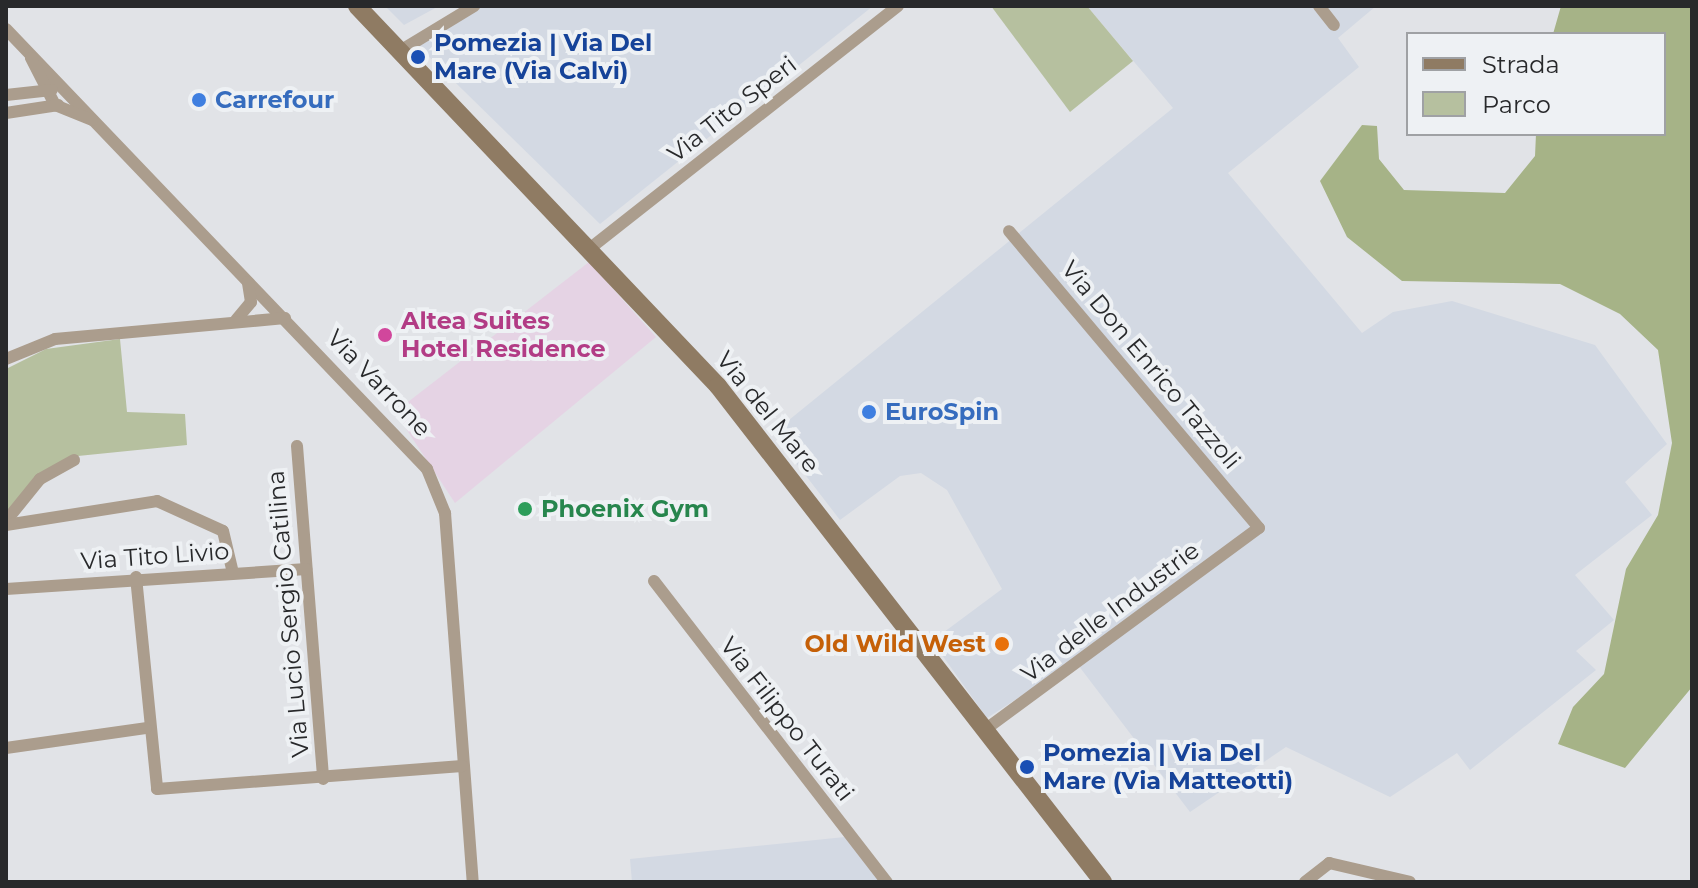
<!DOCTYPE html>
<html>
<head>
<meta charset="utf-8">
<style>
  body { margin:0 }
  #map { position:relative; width:1698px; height:888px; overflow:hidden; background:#e1e3e7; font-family:Montserrat,sans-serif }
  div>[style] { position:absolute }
  .commercial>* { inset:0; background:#e5d3e4 }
  .built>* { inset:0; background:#d3d9e3 }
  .green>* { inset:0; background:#b6c09f }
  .forest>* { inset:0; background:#a6b387 }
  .street>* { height:12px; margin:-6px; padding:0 6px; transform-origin:6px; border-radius:6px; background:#ab9d8d }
  .secondary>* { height:18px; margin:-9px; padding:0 9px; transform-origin:9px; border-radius:9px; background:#8f7b63 }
  .dots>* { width:22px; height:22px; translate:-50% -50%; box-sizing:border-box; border:4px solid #eef1f4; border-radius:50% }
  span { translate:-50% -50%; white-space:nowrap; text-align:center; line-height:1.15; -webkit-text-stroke:8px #eef1f4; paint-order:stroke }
  .transit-label { font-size:24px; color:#164399; font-weight:700 }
  .left { translate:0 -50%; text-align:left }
  .shop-label { font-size:24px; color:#366cbe; font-weight:700 }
  .street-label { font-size:24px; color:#28292b }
  .hotel-label { font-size:24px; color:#b23c85; font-weight:700 }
  .leisure-label { font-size:24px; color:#27864d; font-weight:700 }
  .food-label { font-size:24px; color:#c56008; font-weight:700 }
  .right { translate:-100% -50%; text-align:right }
  .frame { position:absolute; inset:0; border:8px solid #28292b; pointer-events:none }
  .legend { position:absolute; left:1406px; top:32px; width:260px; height:104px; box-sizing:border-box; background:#eef1f4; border:2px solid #9fa1a4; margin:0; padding:10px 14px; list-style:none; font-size:24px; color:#28292b }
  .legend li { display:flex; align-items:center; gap:16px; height:40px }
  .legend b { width:40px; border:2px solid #9fa1a4 }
</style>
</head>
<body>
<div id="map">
  <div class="commercial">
    <div style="clip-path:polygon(589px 262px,656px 337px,455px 503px,395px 412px)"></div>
  </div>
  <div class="built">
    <div style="clip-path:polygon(385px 6px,439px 6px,404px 25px)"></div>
    <div style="clip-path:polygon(481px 6px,873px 6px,600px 224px,417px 45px)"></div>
    <div style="clip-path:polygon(1087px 6px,1376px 6px,1338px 38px,1359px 67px,1228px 173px,1362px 333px,1393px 312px,1452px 301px,1595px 345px,1667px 444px,1625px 482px,1652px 515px,1575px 575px,1614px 620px,1576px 651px,1596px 670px,1470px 770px,1457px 753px,1390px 797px,1286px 747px,1190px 812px,1075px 661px,987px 718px,932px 641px,1002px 589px,947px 490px,921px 473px,900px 476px,840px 520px,773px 433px,1173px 108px)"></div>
    <div style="clip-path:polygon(845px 837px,879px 882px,632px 882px,630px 859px)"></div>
  </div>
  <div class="green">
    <div style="clip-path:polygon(991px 6px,1087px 6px,1133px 61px,1070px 112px)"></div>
    <div style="clip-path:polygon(120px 339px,127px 412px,185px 414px,187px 445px,68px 457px,6px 517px,6px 369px,46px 349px)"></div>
  </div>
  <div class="forest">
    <div style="clip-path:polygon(1561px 6px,1692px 6px,1692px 687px,1625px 768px,1558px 744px,1573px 707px,1604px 674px,1626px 569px,1658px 515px,1672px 443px,1658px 350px,1620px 314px,1560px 284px,1402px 281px,1347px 237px,1320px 181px,1362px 125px,1377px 126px,1379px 159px,1404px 190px,1505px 193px,1535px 156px,1536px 134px,1664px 134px,1664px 34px,1553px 34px)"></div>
  </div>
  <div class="street">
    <div style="left:1319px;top:6px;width:24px;rotate:52deg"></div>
    <div style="left:6px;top:29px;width:609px;rotate:46.26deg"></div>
    <div style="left:427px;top:469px;width:48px;rotate:67.8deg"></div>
    <div style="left:445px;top:513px;width:370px;rotate:85.7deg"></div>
    <div style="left:400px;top:51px;width:87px;rotate:-31.3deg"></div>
    <div style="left:31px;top:58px;width:53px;rotate:62.9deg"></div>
    <div style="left:55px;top:105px;width:40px;rotate:22deg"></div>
    <div style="left:6px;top:95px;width:46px;rotate:-6.2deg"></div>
    <div style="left:6px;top:113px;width:53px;rotate:-8.7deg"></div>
    <div style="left:593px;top:246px;width:388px;rotate:-38.2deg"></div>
    <div style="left:236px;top:320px;width:23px;rotate:-50deg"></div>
    <div style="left:251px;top:302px;width:20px;rotate:-99deg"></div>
    <div style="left:6px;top:359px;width:53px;rotate:-22.2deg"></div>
    <div style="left:55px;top:339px;width:231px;rotate:-5.2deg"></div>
    <div style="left:297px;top:446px;width:334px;rotate:85.5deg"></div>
    <div style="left:6px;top:521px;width:54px;rotate:-51deg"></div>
    <div style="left:40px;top:479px;width:39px;rotate:-29deg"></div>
    <div style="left:6px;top:525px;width:153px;rotate:-9deg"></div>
    <div style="left:157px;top:501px;width:72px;rotate:24.4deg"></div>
    <div style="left:223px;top:531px;width:43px;rotate:76.6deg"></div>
    <div style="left:136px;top:577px;width:213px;rotate:84.3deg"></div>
    <div style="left:157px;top:789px;width:306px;rotate:-4.3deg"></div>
    <div style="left:654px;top:581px;width:381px;rotate:52.3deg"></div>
    <div style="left:6px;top:589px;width:301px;rotate:-3.8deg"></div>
    <div style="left:986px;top:729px;width:339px;rotate:-36.4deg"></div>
    <div style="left:1259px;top:528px;width:388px;rotate:-130.1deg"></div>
    <div style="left:6px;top:748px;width:141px;rotate:-8.1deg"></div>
    <div style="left:1305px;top:882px;width:31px;rotate:-38deg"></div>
    <div style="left:1329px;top:863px;width:83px;rotate:13.2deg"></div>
  </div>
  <div class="secondary">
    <div style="left:357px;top:6px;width:524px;rotate:46.47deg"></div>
    <div style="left:718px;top:386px;width:628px;rotate:52.18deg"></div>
  </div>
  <div class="dots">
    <div style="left:418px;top:57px;background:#1a4fb4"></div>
    <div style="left:199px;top:100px;background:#3f7fe0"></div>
    <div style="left:385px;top:335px;background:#d1479c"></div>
    <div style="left:869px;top:412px;background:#3f7fe0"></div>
    <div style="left:525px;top:509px;background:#2e9e5b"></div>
    <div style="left:1002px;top:644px;background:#e8710a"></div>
    <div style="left:1027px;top:767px;background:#1a4fb4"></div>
  </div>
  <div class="transit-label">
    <span class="left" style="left:434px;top:57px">Pomezia | Via Del<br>Mare (Via Calvi)</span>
    <span class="left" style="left:1043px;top:767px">Pomezia | Via Del<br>Mare (Via Matteotti)</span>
  </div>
  <div class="shop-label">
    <span class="left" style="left:215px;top:100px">Carrefour</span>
    <span class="left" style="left:885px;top:412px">EuroSpin</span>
  </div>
  <div class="street-label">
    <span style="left:732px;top:109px;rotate:-38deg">Via Tito Speri</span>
    <span style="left:1151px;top:365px;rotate:50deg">Via Don Enrico Tazzoli</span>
    <span style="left:379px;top:383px;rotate:46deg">Via Varrone</span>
    <span style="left:768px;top:412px;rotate:51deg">Via del Mare</span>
    <span style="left:155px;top:556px;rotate:-4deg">Via Tito Livio</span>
    <span style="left:1110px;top:612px;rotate:-37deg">Via delle Industrie</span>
    <span style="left:288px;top:614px;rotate:-95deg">Via Lucio Sergio Catilina</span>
    <span style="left:787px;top:719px;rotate:52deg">Via Filippo Turati</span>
  </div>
  <div class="hotel-label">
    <span class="left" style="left:401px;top:335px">Altea Suites<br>Hotel Residence</span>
  </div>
  <div class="leisure-label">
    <span class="left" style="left:541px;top:509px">Phoenix Gym</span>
  </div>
  <div class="food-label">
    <span class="right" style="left:986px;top:644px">Old Wild West</span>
  </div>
  <div class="frame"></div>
  <ul class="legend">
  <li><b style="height:10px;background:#8f7b63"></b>Strada</li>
  <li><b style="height:22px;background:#b6c09f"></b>Parco</li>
  </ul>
</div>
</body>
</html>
